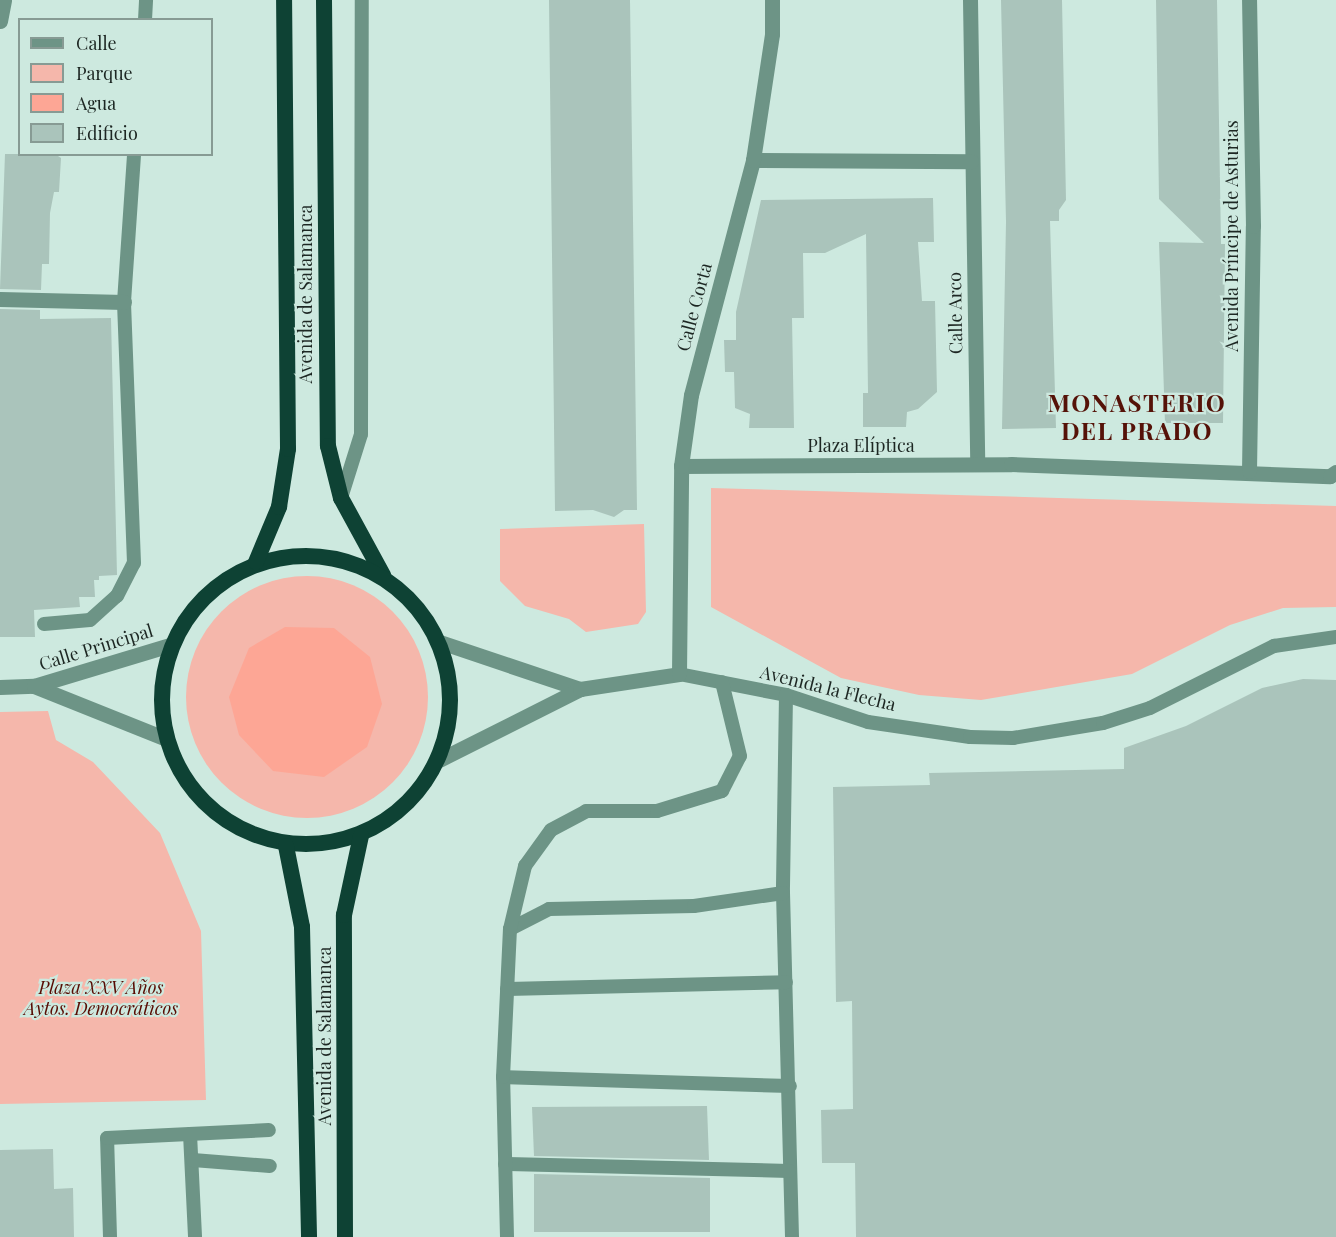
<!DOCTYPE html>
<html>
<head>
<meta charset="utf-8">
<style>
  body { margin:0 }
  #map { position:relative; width:1336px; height:1237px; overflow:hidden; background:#cde9df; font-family:"Playfair Display",serif }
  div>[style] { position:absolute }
  .green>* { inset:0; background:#f5b7ab }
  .round { border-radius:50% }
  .water>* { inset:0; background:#fda695 }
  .building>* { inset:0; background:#aac4bb }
  .service>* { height:14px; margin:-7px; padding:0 7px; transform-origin:7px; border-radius:7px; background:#6d9486 }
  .minor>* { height:15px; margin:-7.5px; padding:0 7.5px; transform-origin:7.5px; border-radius:7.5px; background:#6d9486 }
  .trunk>* { height:16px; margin:-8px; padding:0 8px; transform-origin:8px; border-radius:8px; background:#0e4234 }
  .trunk>.ring { margin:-8px; padding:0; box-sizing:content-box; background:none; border:16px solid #0e4234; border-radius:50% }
  span { translate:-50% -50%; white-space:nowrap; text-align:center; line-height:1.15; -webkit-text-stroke:4.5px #cde9df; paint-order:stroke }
  .street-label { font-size:18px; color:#1d2723 }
  .park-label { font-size:18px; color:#580c03; font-style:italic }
  .district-label { font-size:24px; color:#551208; font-weight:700; letter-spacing:1.5px }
  .legend { position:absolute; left:18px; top:18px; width:195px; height:138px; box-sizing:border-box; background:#cde9df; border:2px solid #879b94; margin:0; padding:8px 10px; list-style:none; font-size:18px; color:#1d2723 }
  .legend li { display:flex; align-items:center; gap:12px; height:30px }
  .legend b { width:30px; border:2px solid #879b94 }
</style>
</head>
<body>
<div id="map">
  <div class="green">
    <div style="clip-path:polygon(711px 488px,1336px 506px,1336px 607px,1283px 608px,1230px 625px,1132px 674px,981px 700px,919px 695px,841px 678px,711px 607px)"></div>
    <div style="clip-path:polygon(644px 524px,646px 612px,638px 624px,586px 632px,569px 619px,525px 606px,500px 581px,500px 529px)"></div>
    <div class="round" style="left:186px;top:576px;width:242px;height:242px"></div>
    <div style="clip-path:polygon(48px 711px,56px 740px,93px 762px,160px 833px,201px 931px,206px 1100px,0 1104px,0 712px)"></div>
  </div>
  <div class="water">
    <div style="clip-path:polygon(285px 627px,334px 628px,370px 657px,382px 704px,367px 747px,324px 777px,273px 771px,239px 735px,229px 697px,249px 648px)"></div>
  </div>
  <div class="building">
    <div style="clip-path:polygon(549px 0,630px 0,637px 510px,624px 510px,614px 517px,593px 510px,555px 511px)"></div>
    <div style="clip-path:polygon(1001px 0,1062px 0,1066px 200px,1059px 210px,1059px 221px,1050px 221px,1056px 428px,1002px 429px,1006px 222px)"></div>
    <div style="clip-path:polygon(1156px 0,1217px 0,1221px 244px,1225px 244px,1223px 423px,1165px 423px,1159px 242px,1204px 243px,1159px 199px)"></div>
    <div style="clip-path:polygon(5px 154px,55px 154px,61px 158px,59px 192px,54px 192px,50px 213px,49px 264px,42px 264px,41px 290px,0 289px)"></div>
    <div style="clip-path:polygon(933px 198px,934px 242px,918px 242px,922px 301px,935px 301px,937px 392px,918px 409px,907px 412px,906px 427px,863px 427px,863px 393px,868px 393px,866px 234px,825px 253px,803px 253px,804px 318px,792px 318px,794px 428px,749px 428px,750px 414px,735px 408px,734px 372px,725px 372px,724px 340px,736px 340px,736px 312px,761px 200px)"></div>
    <div style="clip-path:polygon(0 309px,40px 310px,40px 319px,111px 318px,117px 575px,99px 576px,99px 580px,94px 580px,95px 597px,79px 597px,80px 607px,34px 610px,35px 637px,0 637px)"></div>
    <div style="clip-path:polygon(1303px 679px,1336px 680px,1336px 1237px,856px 1237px,855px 1163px,822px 1163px,821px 1110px,853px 1109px,852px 1001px,836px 1002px,833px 787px,930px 785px,929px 773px,1124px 769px,1124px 748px,1186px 726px,1262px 688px)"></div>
    <div style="clip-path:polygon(707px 1106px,709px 1160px,534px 1156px,532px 1107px)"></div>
    <div style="clip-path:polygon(53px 1149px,54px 1189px,73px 1188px,74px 1237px,0 1237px,0 1150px)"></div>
    <div style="clip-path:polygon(534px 1174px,710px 1178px,710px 1232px,534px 1232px)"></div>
  </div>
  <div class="service">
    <div style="left:145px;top:20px;width:20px;rotate:-87deg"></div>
    <div style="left:341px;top:498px;width:67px;rotate:-72.6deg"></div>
    <div style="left:361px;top:434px;width:434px;rotate:-89.9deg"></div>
    <div style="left:44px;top:624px;width:46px;rotate:-5deg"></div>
    <div style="left:90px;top:620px;width:36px;rotate:-42deg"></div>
    <div style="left:117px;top:596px;width:37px;rotate:-63deg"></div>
    <div style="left:134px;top:563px;width:261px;rotate:-92.2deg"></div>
    <div style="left:124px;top:302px;width:148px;rotate:-86.1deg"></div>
    <div style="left:679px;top:674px;width:109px;rotate:11.1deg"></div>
    <div style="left:786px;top:695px;width:86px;rotate:18.2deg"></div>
    <div style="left:868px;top:722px;width:103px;rotate:8.4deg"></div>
    <div style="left:970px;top:737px;width:43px;rotate:1.3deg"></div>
    <div style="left:1013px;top:738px;width:91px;rotate:-9.5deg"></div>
    <div style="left:1103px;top:723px;width:49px;rotate:-17.7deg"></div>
    <div style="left:1150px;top:708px;width:139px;rotate:-26.6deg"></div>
    <div style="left:1274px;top:646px;width:63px;rotate:-8.3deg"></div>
    <div style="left:786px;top:695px;width:198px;rotate:90.9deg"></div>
    <div style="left:783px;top:893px;width:344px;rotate:88.5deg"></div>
    <div style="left:510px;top:929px;width:44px;rotate:-27.1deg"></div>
    <div style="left:549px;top:909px;width:145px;rotate:-1.2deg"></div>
    <div style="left:694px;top:906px;width:90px;rotate:-8.3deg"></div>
    <div style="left:507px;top:989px;width:279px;rotate:-1.4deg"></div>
    <div style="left:503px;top:1077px;width:287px;rotate:1.8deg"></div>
    <div style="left:190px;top:1134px;width:103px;rotate:87.2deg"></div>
    <div style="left:193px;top:1160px;width:77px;rotate:4.5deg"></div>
    <div style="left:505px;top:1164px;width:284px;rotate:1.4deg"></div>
    <div style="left:110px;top:1237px;width:99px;rotate:-91.7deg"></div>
    <div style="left:107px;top:1138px;width:162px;rotate:-2.8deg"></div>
    <div style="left:507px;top:1237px;width:160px;rotate:-91.4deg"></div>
    <div style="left:503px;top:1077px;width:148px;rotate:-87.3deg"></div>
    <div style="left:510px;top:929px;width:65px;rotate:-76.6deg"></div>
    <div style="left:525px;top:866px;width:44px;rotate:-54.2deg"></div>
    <div style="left:551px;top:830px;width:40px;rotate:-28deg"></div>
    <div style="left:586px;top:811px;width:71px"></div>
    <div style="left:657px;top:811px;width:68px;rotate:-17.1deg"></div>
    <div style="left:722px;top:791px;width:39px;rotate:-63deg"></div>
    <div style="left:740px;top:756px;width:76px;rotate:-103.7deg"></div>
  </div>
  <div class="minor">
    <div style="left:970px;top:0;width:464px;rotate:89.1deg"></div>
    <div style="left:0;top:21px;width:21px;rotate:-79deg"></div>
    <div style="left:753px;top:160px;width:218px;rotate:0.3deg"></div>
    <div style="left:0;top:299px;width:124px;rotate:1.4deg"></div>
    <div style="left:681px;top:466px;width:330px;rotate:-0.3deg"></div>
    <div style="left:1011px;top:464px;width:319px;rotate:2.2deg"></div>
    <div style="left:1330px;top:476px;width:7px;rotate:-34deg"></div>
    <div style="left:1249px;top:471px;width:245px;rotate:-89.1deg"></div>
    <div style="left:1253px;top:226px;width:226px;rotate:-91deg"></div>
    <div style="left:440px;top:642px;width:148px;rotate:18.6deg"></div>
    <div style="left:34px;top:686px;width:140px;rotate:21.8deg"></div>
    <div style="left:0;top:687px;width:34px;rotate:-2deg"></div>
    <div style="left:34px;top:686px;width:142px;rotate:-16.8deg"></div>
    <div style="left:439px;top:760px;width:158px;rotate:-26.7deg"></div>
    <div style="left:580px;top:689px;width:100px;rotate:-8.6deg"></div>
    <div style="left:679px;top:674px;width:208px;rotate:-89.4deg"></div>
    <div style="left:681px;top:466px;width:72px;rotate:-82deg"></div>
    <div style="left:691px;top:395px;width:243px;rotate:-75.2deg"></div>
    <div style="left:753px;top:160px;width:127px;rotate:-81.4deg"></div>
    <div style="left:772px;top:34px;width:34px;rotate:-90deg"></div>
  </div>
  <div class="trunk">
    <div style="left:324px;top:0;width:446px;rotate:89.5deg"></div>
    <div style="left:328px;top:446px;width:54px;rotate:76deg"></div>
    <div style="left:341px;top:498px;width:88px;rotate:61.4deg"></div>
    <div class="ring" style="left:162px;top:556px;width:272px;height:272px"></div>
    <div style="left:256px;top:562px;width:60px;rotate:-67.3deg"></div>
    <div style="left:279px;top:507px;width:59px;rotate:-81.2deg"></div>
    <div style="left:288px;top:449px;width:449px;rotate:-90.5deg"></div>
    <div style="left:286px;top:846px;width:83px;rotate:78.8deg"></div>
    <div style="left:302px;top:927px;width:310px;rotate:88.7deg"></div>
    <div style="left:345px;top:1237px;width:322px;rotate:-90.2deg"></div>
    <div style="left:344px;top:915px;width:81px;rotate:-77.9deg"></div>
  </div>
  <div class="street-label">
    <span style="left:1231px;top:236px;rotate:-90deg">Avenida Príncipe de Asturias</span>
    <span style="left:305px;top:294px;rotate:-90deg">Avenida de Salamanca</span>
    <span style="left:694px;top:307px;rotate:-75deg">Calle Corta</span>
    <span style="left:955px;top:313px;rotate:-91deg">Calle Arco</span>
    <span style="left:861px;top:445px">Plaza Elíptica</span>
    <span style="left:96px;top:647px;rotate:-17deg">Calle Principal</span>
    <span style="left:828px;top:688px;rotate:14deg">Avenida la Flecha</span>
    <span style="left:324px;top:1036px;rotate:-90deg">Avenida de Salamanca</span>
  </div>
  <div class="park-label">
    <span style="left:101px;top:998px">Plaza XXV Años<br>Aytos. Democráticos</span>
  </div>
  <div class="district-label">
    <span style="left:1137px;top:417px">MONASTERIO<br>DEL PRADO</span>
  </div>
  <ul class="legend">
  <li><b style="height:8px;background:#6d9486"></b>Calle</li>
  <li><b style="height:16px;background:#f5b7ab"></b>Parque</li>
  <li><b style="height:16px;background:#fda695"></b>Agua</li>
  <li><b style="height:16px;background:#aac4bb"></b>Edificio</li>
  </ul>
</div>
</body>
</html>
